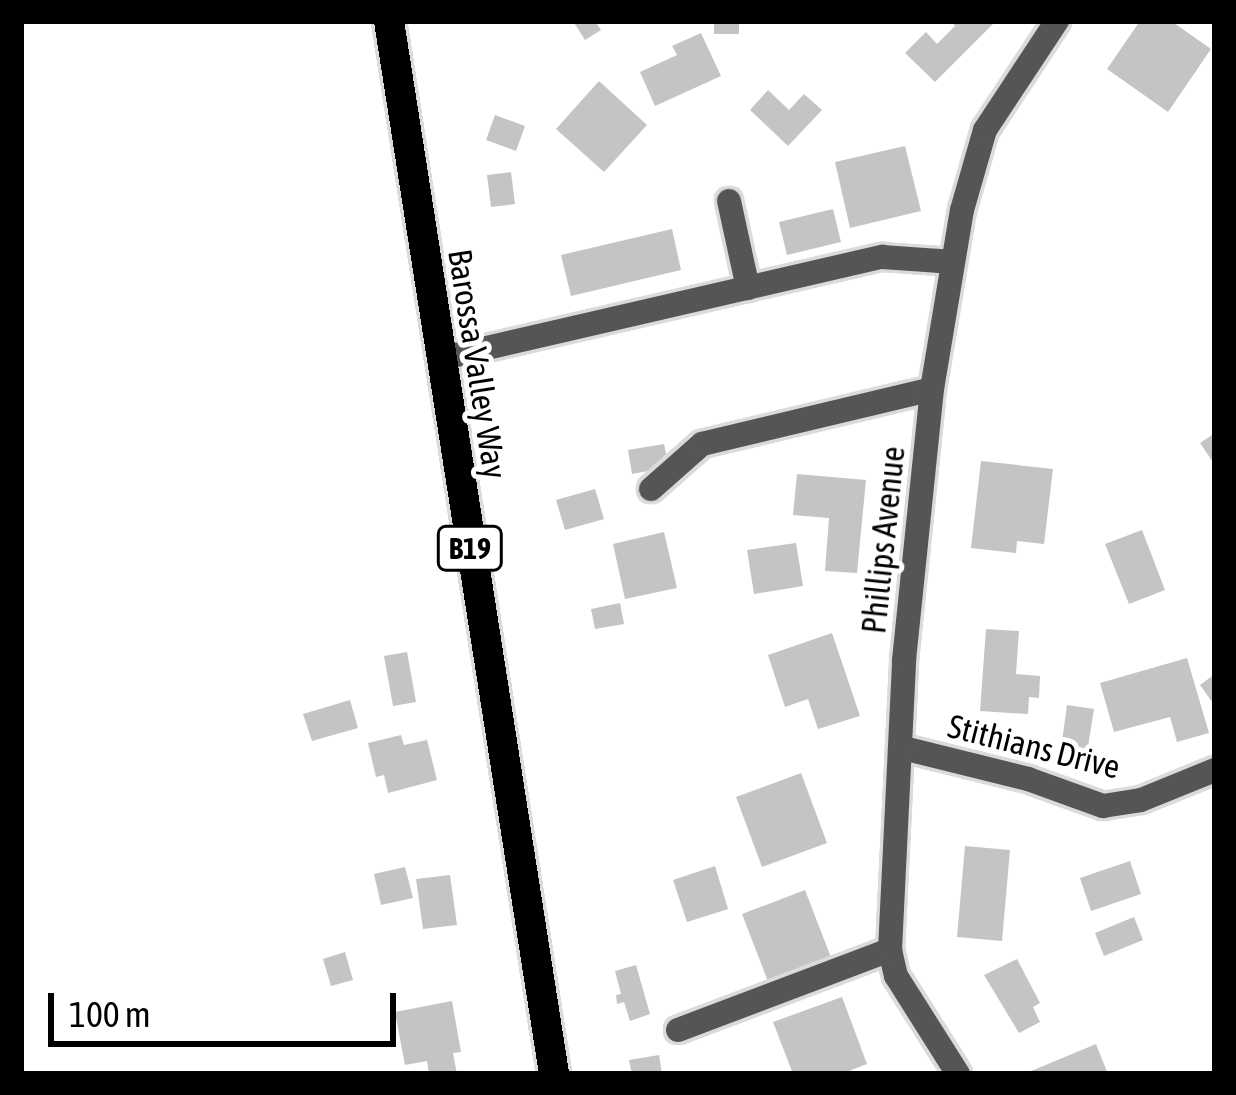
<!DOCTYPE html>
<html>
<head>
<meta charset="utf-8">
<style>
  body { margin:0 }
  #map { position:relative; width:1236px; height:1095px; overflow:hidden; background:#fff; font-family:"Asap Condensed",sans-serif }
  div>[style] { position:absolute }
  .building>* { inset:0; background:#c4c4c4 }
  .roads { filter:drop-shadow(3px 0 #dbdbdb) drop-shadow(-3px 0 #dbdbdb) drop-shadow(0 3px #dbdbdb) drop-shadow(0 -3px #dbdbdb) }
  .minor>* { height:24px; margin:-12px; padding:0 12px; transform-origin:12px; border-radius:12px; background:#555 }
  .major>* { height:30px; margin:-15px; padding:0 15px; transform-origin:15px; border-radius:15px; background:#000 }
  span { translate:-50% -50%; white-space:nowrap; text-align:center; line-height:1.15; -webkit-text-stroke:10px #fff; paint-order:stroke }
  .shield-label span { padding:3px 9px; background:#fff; border:3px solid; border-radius:9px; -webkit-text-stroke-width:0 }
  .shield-label { font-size:30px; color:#000; font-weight:700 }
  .street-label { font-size:33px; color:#000 }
  .frame { position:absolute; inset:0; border:24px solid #000; pointer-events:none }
  .scale { position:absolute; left:48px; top:993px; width:348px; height:54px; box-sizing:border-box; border:6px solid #000; border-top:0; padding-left:15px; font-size:36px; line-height:42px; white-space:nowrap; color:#000; -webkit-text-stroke:9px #fff; paint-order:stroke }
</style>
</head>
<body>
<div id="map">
  <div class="building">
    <div style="clip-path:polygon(573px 21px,595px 21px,601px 30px,585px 40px)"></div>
    <div style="clip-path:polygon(714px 21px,739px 21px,739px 34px,714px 34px)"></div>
    <div style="clip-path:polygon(951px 21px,996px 21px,935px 82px,905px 53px,926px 32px,937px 44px,955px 26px)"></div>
    <div style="clip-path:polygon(1140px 21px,1171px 21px,1211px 49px,1168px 112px,1107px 69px)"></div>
    <div style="clip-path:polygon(701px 33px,721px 76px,655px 106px,640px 72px,677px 55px,672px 46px)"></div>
    <div style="clip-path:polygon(599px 81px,647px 125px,604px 172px,556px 129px)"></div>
    <div style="clip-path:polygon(768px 90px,789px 110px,804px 94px,822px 110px,788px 146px,750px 110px)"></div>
    <div style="clip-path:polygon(495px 115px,525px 126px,516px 151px,486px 140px)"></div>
    <div style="clip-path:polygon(905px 146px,921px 211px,850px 228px,835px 162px)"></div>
    <div style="clip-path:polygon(511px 172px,515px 204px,491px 207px,487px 175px)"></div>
    <div style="clip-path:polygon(833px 209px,841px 242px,787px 255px,779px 222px)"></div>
    <div style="clip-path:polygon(672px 229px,681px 270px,571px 296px,561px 255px)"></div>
    <div style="clip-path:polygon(1215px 433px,1215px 465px,1200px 443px)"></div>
    <div style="clip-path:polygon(664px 444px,669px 467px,632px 474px,628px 450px)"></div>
    <div style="clip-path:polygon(981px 461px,1053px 469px,1044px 544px,1017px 541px,1016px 553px,971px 548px)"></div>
    <div style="clip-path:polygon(797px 474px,866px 480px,857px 573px,825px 571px,829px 518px,793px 515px)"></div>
    <div style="clip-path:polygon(595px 489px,604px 519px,565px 530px,556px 500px)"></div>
    <div style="clip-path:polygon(1142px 530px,1165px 590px,1129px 604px,1105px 544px)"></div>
    <div style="clip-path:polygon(664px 532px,677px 588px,625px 599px,613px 544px)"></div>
    <div style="clip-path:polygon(796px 543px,803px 586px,754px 594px,747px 550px)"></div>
    <div style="clip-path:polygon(620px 603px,624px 624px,595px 629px,591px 609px)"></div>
    <div style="clip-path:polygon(986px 629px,1019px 631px,1016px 674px,1040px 676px,1039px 698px,1029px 697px,1028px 714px,980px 711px)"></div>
    <div style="clip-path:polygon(832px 633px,860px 716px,818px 729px,808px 699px,785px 707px,768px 655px)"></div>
    <div style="clip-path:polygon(407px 652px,416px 702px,393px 706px,384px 656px)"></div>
    <div style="clip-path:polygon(1187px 658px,1209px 733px,1177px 742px,1170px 717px,1114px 732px,1100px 683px)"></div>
    <div style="clip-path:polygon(1215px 674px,1215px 706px,1200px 685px)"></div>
    <div style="clip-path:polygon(350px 700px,358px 728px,312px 741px,303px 714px)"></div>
    <div style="clip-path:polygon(1067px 705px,1094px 709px,1087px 753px,1061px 749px)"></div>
    <div style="clip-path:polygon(401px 735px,404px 745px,427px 740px,437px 780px,388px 793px,384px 775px,376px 777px,368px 743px)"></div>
    <div style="clip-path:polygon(801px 773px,827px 843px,762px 867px,736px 797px)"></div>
    <div style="clip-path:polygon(965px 846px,1010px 850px,1002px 941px,957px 937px)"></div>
    <div style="clip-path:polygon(1130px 861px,1141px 894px,1091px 911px,1080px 878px)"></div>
    <div style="clip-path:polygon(715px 866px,728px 909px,687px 922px,673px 880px)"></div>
    <div style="clip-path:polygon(405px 867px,413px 898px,381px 905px,374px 874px)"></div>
    <div style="clip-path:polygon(450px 875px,457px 925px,423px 929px,416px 879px)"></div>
    <div style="clip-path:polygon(805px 890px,832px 960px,769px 984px,742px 914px)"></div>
    <div style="clip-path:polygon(1134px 917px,1143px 940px,1104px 956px,1095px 933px)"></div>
    <div style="clip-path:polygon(345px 952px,353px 980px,331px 986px,323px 959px)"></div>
    <div style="clip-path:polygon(1017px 959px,1040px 1003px,1033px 1007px,1040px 1022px,1019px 1033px,984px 975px)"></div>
    <div style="clip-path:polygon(636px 965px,650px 1014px,630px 1021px,624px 1002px,617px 1004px,616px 995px,621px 994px,615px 971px)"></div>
    <div style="clip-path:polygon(842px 997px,867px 1064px,841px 1074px,793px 1074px,773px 1022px)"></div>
    <div style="clip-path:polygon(452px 1001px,461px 1052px,453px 1053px,457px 1074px,429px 1074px,427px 1061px,405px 1065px,395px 1012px)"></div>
    <div style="clip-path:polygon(1096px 1044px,1108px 1074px,1024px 1074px)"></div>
    <div style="clip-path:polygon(659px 1055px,662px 1074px,632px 1074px,629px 1060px)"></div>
  </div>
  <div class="roads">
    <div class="minor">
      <div style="left:729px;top:201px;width:89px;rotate:77.7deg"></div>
      <div style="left:439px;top:359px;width:455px;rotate:-13deg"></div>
      <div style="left:882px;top:257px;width:71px;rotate:4deg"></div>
      <div style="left:651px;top:489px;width:68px;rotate:-41.4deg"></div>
      <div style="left:702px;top:444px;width:236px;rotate:-13.4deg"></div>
      <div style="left:903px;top:748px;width:129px;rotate:13.9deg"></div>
      <div style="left:1028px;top:779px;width:80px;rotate:19.8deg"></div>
      <div style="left:1103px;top:806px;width:38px;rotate:-9deg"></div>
      <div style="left:1141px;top:800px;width:80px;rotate:-22.1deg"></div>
      <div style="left:678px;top:1030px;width:227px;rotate:-20.7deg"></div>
      <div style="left:958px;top:1074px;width:116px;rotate:-122.3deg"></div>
      <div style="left:896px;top:976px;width:27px;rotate:-103deg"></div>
      <div style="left:890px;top:950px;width:290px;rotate:-87.2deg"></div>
      <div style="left:904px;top:660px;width:272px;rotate:-84.1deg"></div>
      <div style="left:932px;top:389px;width:181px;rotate:-80.5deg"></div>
      <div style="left:962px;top:210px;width:83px;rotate:-74deg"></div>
      <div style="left:985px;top:130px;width:131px;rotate:-56.6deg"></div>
    </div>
    <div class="major">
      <div style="left:389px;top:21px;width:1066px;rotate:81.09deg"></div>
    </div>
  </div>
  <div class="shield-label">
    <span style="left:470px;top:548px">B19</span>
  </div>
  <div class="street-label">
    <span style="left:477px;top:364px;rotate:81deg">Barossa Valley Way</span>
    <span style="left:884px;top:540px;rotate:-84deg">Phillips Avenue</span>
    <span style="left:1034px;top:747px;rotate:14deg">Stithians Drive</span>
  </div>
  <div class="frame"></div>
  <div class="scale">100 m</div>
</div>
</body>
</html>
